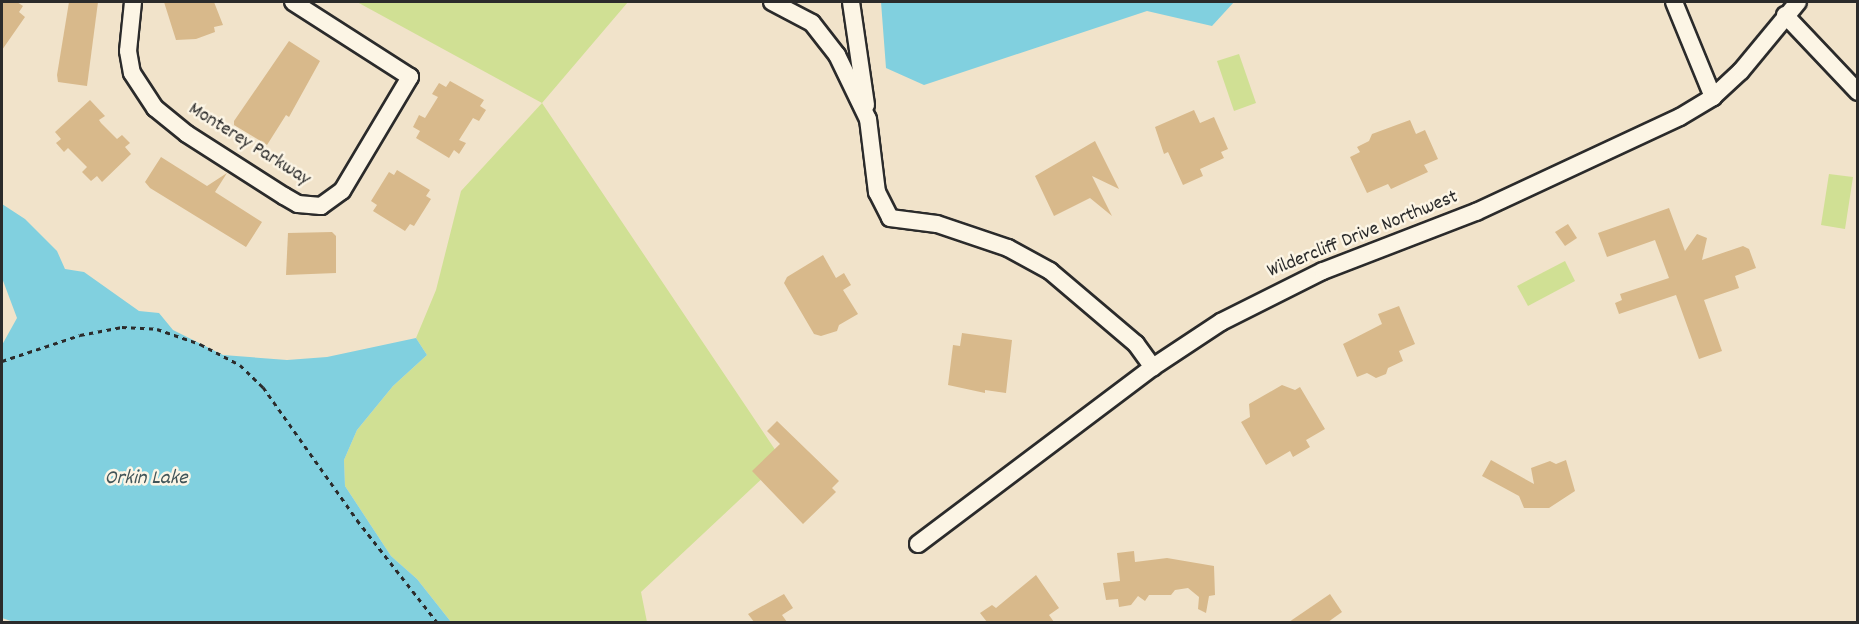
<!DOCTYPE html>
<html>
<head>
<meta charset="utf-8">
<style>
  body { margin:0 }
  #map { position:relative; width:1859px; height:624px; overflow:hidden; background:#f1e3ca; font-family:Dekko,sans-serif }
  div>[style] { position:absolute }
  .green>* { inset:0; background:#d0e094 }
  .water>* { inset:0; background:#81d0df }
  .building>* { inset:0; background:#d8b98b }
  .path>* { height:3px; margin-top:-1.5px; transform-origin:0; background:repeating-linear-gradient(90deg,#2b2b2b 0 4.5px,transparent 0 9px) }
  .roads { filter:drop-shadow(2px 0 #2b2b2b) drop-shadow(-2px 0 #2b2b2b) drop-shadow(0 2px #2b2b2b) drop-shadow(0 -2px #2b2b2b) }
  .minor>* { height:16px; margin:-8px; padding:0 8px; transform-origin:8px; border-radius:8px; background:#fcf5e5 }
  span { translate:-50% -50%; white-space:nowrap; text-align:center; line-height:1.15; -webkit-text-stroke:5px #fcf5e5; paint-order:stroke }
  .street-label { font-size:20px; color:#2b2b2b }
  .water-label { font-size:21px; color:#405458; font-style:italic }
  .frame { position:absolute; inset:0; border:3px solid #2b2b2b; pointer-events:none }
</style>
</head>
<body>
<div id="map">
  <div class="green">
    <div style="clip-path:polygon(357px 2px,628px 2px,542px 103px,782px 460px,641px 592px,647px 622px,451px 622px,417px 579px,391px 556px,345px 486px,344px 460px,357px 430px,393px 386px,427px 355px,416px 338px,436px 290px,461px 191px,542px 103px)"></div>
    <div style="clip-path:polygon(1239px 54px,1256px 103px,1234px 111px,1217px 61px)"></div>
    <div style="clip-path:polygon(1829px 174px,1853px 177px,1845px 229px,1821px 225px)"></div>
    <div style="clip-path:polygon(1565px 261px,1575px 281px,1528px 306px,1517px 286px)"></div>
  </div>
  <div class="water">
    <div style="clip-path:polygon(881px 2px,1234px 2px,1212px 26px,1147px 11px,924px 85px,886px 68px)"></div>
    <div style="clip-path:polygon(2px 204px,25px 219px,57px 251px,65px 269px,84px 272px,139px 311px,159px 313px,173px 330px,223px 355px,287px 360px,327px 357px,416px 338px,427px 355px,393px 386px,357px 430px,344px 460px,345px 486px,391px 556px,417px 579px,451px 622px,14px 622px,2px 618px,2px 345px,17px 318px,2px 278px)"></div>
  </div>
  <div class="building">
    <div style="clip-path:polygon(2px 2px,17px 2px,23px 6px,19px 12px,25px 17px,2px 50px)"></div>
    <div style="clip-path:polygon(69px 2px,98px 2px,87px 86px,58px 82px,57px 75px)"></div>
    <div style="clip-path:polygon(164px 2px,214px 2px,223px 25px,214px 27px,215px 32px,196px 39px,176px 40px)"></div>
    <div style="clip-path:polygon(289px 41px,320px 61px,289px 117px,286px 115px,267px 145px,234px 125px,234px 121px)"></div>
    <div style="clip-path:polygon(450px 81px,484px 100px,480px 106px,486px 110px,479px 121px,473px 118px,459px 140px,466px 143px,459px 154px,454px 150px,449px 158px,416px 138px,420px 131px,413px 127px,419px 115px,425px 118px,438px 97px,432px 94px,439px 83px,446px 87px)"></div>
    <div style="clip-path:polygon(90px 100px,105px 116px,99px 120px,101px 123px,117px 139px,122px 135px,130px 143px,125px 147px,131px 154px,102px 182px,97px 176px,91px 181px,82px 172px,87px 167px,68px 148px,64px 152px,56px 143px,61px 139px,55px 132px)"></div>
    <div style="clip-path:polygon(1194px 110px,1200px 123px,1214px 117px,1228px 149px,1221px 152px,1224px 158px,1200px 169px,1203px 176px,1183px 185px,1168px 152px,1164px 154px,1155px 127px)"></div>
    <div style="clip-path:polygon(1410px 120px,1416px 134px,1425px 130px,1438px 159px,1424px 165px,1428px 172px,1391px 189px,1388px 184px,1367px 193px,1350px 157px,1360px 152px,1357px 147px,1369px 141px,1372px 134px)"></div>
    <div style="clip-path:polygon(1095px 141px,1119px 189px,1092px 176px,1112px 216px,1090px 198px,1054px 216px,1035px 176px)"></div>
    <div style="clip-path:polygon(161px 157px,207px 186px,227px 173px,215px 192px,262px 222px,246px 247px,150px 188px,145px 182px)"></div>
    <div style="clip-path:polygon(397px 170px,430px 190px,426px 196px,431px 199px,414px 226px,410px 224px,405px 231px,373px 211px,377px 205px,371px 201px,389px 172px,394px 175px)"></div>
    <div style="clip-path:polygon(1669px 208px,1685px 251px,1697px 234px,1707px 238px,1702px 260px,1743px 246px,1749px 249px,1756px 268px,1735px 276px,1739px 288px,1704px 300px,1722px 351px,1699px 359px,1676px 295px,1619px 314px,1615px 303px,1622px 300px,1620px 294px,1669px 278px,1655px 240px,1607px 257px,1598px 233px)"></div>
    <div style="clip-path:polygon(1568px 224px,1577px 238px,1565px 246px,1555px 232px)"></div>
    <div style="clip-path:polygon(332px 232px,336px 236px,336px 273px,286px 275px,288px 233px)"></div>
    <div style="clip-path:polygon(823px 255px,836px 278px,844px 273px,851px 285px,843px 290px,858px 314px,839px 325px,837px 331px,821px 336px,814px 334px,784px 283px,787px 277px)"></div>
    <div style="clip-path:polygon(1399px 306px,1415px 344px,1399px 351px,1403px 361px,1388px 368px,1386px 374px,1376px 378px,1367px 373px,1357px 377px,1343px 344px,1382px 324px,1378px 314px)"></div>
    <div style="clip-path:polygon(962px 333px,1012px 340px,1006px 393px,985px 390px,985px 393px,948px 385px,953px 345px,960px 346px)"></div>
    <div style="clip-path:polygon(1282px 385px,1295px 390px,1300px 387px,1325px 429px,1306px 440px,1310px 447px,1293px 457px,1290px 451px,1266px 465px,1241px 422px,1250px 417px,1249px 404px)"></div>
    <div style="clip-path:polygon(777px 421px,839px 481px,832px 488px,836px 492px,803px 524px,752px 471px,780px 444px,767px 431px)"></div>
    <div style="clip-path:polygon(1491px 460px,1534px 484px,1531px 468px,1550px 461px,1556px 464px,1566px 460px,1575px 491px,1549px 508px,1524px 508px,1519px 496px,1482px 476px)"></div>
    <div style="clip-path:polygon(1134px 551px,1135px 562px,1167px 558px,1214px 566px,1215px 595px,1209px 596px,1206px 613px,1198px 609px,1199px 597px,1188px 588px,1175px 590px,1171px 595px,1149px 595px,1145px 601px,1138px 596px,1131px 605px,1119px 607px,1118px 599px,1106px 600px,1103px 583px,1120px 581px,1117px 553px)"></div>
    <div style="clip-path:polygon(1036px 575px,1059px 608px,1049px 615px,1054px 622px,987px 622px,980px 613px,992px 605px,996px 608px)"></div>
    <div style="clip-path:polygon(784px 594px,793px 608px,782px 615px,787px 622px,754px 622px,748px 614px)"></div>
    <div style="clip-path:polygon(1330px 594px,1342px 612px,1328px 622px,1289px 622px)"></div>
  </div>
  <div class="path">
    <div style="left:2px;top:361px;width:82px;rotate:-18.4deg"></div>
    <div style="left:80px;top:335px;width:43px;rotate:-10.8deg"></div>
    <div style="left:122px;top:327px;width:35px;rotate:3deg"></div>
    <div style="left:157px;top:329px;width:46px;rotate:19.2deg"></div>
    <div style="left:200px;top:344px;width:45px;rotate:27.7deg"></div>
    <div style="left:240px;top:365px;width:32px;rotate:44deg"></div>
    <div style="left:263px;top:387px;width:163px;rotate:54.7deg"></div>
    <div style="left:357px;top:520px;width:130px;rotate:51.9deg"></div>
  </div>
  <div class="roads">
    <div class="minor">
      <div style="left:133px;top:2px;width:49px;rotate:95.8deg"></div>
      <div style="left:128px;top:51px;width:22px;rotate:80deg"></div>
      <div style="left:132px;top:73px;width:42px;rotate:56.7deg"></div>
      <div style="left:155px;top:108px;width:41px;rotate:39.1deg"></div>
      <div style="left:187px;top:134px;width:115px;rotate:32.6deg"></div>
      <div style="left:284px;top:196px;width:16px;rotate:30deg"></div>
      <div style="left:298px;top:204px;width:23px;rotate:5deg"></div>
      <div style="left:321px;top:206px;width:26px;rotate:-36deg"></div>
      <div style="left:342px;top:191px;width:133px;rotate:-59.2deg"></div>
      <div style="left:410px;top:77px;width:139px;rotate:-147.3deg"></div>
      <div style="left:772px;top:2px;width:45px;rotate:27.7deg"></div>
      <div style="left:812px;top:23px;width:41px;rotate:52deg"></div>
      <div style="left:837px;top:55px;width:71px;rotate:64.2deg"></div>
      <div style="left:868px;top:119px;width:74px;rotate:83deg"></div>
      <div style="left:877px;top:192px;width:29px;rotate:63deg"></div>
      <div style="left:890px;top:218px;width:47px;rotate:7.3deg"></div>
      <div style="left:937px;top:224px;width:75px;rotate:18.7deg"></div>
      <div style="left:1008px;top:248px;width:48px;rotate:28.7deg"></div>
      <div style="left:1050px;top:271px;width:113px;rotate:40.3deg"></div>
      <div style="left:1136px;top:344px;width:29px;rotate:54deg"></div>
      <div style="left:851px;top:2px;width:104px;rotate:81.7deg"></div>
      <div style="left:1674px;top:2px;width:103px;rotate:67.7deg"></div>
      <div style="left:1785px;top:15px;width:106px;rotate:46.5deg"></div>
      <div style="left:918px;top:544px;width:294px;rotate:-37deg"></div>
      <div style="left:1153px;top:367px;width:82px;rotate:-33.5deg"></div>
      <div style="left:1221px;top:322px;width:114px;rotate:-26.6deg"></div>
      <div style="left:1323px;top:271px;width:164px;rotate:-21.1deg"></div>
      <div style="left:1476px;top:212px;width:225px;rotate:-25deg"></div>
      <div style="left:1680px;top:117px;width:39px;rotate:-31deg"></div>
      <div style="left:1713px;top:97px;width:38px;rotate:-43deg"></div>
      <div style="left:1741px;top:71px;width:89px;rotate:-50.4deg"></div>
    </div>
  </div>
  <div class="street-label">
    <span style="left:249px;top:145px;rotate:32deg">Monterey Parkway</span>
    <span style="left:1363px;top:235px;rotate:-22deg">Wildercliff Drive Northwest</span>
  </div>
  <div class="water-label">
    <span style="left:146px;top:479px">Orkin Lake</span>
  </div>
  <div class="frame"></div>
</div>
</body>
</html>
